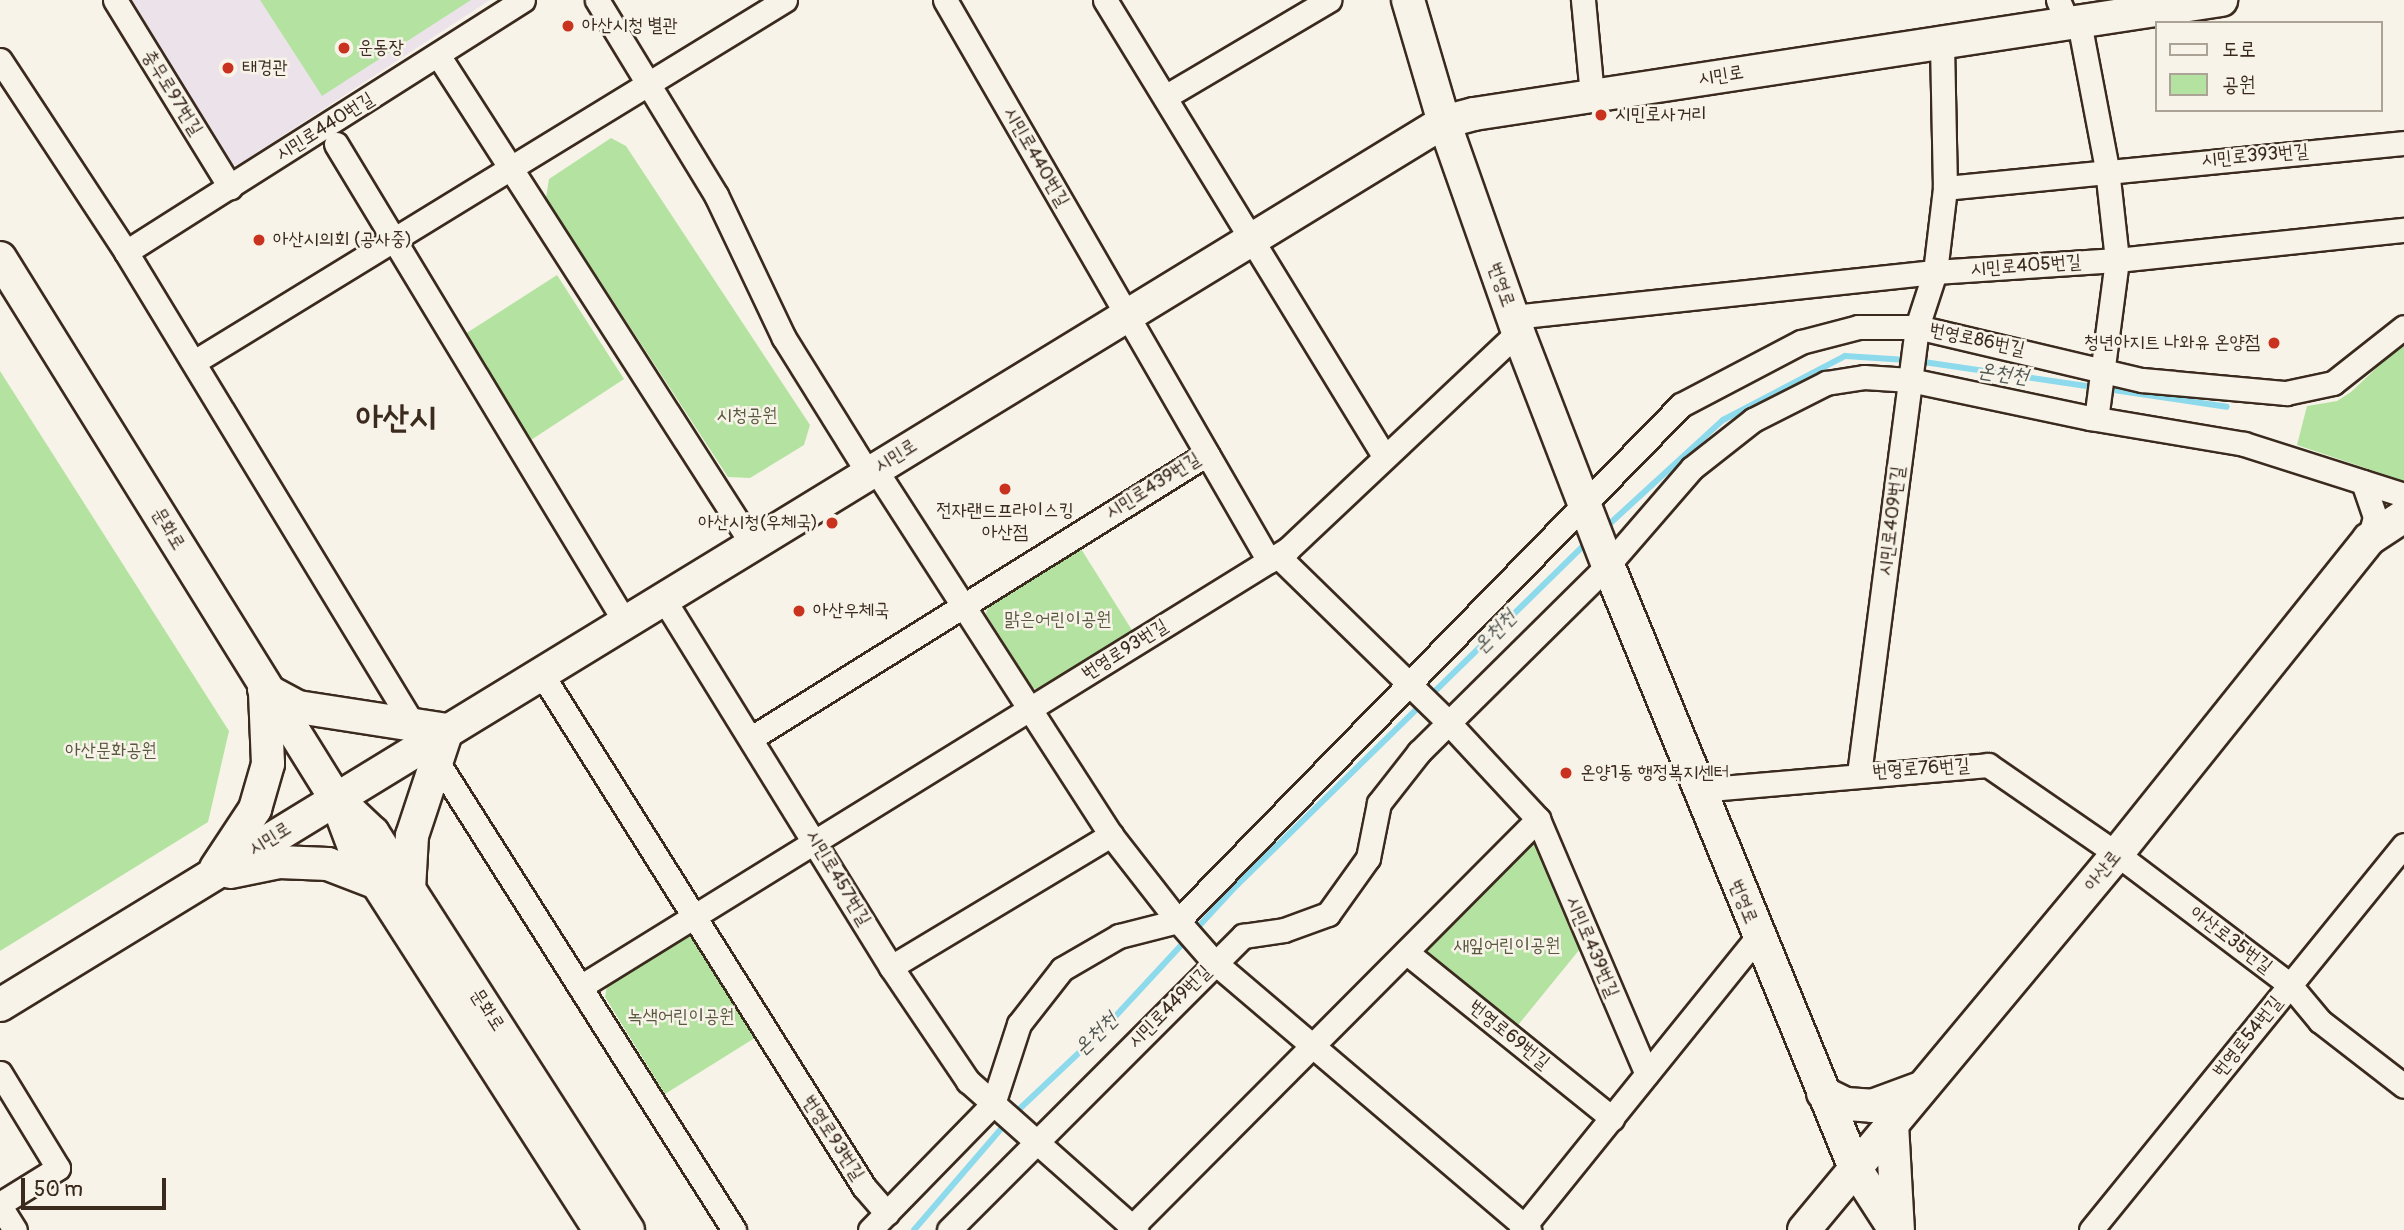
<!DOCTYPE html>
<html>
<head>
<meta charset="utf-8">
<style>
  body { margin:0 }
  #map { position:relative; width:2404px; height:1230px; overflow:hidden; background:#f7f3e8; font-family:Pangolin,"Poor Story",sans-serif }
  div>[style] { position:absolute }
  .built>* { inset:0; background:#ece3ea }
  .green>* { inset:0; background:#b4e3a1 }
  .stream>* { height:6px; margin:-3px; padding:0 3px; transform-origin:3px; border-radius:3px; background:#8ddaed }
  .roads { filter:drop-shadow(2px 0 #3b2a1e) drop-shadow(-2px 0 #3b2a1e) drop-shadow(0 2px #3b2a1e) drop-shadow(0 -2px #3b2a1e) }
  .street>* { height:23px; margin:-11.5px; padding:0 11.5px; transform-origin:11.5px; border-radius:11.5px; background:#f7f3e8 }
  .secondary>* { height:32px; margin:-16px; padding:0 16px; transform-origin:16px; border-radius:16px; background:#f7f3e8 }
  .dots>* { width:19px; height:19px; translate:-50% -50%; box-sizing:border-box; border:4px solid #f7f3e8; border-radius:50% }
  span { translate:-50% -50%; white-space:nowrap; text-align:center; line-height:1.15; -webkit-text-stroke:5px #f7f3e8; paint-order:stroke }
  .poi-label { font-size:19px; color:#3b2a1e }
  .left { translate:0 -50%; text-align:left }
  .right { translate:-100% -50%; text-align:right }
  .street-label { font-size:19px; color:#3b2a1e }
  .park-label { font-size:19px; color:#59583f }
  .water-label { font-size:21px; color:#505652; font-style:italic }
  .town-label { font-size:33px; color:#3b2a1e; font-weight:700 }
  .legend { position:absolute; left:2155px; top:21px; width:228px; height:91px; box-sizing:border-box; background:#f7f3e8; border:2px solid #aca397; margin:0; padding:9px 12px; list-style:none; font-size:21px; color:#3b2a1e }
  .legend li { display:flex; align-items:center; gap:14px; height:35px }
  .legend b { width:35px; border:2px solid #aca397 }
  .scale { position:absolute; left:21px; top:1178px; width:145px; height:32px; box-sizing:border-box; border:4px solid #3b2a1e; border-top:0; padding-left:9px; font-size:21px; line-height:24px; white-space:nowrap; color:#3b2a1e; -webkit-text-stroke:5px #f7f3e8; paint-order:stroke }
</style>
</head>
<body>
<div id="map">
  <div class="built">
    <div style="clip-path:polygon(127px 0,490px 0,238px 165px,228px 164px)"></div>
  </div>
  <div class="green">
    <div style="clip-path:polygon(260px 0,471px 0,322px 96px)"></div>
    <div style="clip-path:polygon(611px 138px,626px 146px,810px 425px,804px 445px,750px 478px,728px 477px,546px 198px,549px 179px)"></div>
    <div style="clip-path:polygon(557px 275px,624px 379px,531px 440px,465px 334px)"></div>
    <div style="clip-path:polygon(2404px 342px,2404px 481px,2297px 445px,2307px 406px,2337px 401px,2351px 392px)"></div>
    <div style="clip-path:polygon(0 371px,229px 731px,208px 822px,0 951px)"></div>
    <div style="clip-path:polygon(1078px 544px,1135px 635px,1046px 691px,1032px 688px,986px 614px,990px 599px)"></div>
    <div style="clip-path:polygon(1528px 837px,1540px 839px,1584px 944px,1514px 1030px,1429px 961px,1428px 946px)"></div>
    <div style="clip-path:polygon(687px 936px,696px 937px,758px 1036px,665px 1094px,605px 997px,607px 986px)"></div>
  </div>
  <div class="stream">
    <div style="left:1917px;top:361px;width:313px;rotate:8.4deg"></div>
    <div style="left:1605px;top:528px;width:160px;rotate:-42.5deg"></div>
    <div style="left:1723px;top:420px;width:138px;rotate:-27.7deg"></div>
    <div style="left:1845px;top:356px;width:62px;rotate:3.7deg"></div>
    <div style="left:1014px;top:1114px;width:117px;rotate:-43.3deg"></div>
    <div style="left:1099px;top:1034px;width:203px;rotate:-47.2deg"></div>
    <div style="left:1237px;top:885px;width:491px;rotate:-44.4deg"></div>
    <div style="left:914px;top:1230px;width:143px;rotate:-49.3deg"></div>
  </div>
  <div class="roads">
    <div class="street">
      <div style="left:115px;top:0;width:220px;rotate:58.4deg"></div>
      <div style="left:597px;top:0;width:228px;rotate:58.6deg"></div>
      <div style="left:716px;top:195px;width:158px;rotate:64.6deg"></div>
      <div style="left:784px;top:338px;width:159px;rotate:58.1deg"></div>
      <div style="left:945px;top:0;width:648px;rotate:59.99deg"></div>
      <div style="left:1105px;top:0;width:535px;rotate:58.54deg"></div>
      <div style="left:1583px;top:0;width:96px;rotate:84.6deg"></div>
      <div style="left:2058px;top:0;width:25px;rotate:67deg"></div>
      <div style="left:2079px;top:22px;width:150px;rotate:79.2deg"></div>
      <div style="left:2107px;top:169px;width:92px;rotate:83.7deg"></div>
      <div style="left:2117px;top:260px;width:160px;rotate:97.5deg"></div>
      <div style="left:438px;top:55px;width:581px;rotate:57.29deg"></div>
      <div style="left:0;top:60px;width:230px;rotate:56.7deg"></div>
      <div style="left:126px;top:252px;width:555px;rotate:58.72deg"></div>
      <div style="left:1165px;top:97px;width:191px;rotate:-30.6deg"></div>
      <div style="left:336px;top:144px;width:559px;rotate:58.84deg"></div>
      <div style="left:1945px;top:188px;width:461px;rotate:-5.6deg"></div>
      <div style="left:126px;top:252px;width:470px;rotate:-32.4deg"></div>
      <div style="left:1513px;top:317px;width:424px;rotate:-6.1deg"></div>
      <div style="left:1935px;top:272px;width:182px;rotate:-3.8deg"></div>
      <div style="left:2117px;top:260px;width:289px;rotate:-6deg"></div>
      <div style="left:194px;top:362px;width:693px;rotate:-31.49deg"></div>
      <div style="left:875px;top:469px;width:435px;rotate:57.2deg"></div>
      <div style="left:1111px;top:835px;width:109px;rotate:52.1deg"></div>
      <div style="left:1178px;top:921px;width:55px;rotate:48.7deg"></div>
      <div style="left:1214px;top:962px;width:414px;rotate:40.4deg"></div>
      <div style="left:2363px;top:482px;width:37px;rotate:71deg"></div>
      <div style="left:2375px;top:517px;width:23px;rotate:105deg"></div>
      <div style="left:1278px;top:556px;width:236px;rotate:44.3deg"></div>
      <div style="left:1447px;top:721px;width:134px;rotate:47.1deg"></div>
      <div style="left:1538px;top:819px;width:277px;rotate:66.9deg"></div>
      <div style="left:663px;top:598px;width:434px;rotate:58.3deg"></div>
      <div style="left:891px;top:967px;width:138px;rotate:56deg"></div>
      <div style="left:968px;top:1081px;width:225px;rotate:41.6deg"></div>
      <div style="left:541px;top:673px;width:607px;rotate:57.85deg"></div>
      <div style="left:864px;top:1187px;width:35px;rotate:49deg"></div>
      <div style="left:753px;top:737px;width:535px;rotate:-31.94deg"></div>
      <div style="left:438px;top:763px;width:553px;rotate:57.63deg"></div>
      <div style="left:1859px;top:774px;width:451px;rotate:-82.6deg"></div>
      <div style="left:1917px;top:327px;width:58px;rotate:-71.9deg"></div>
      <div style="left:1935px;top:272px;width:85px;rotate:-83.2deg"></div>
      <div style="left:1945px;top:188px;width:145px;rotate:-91.2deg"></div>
      <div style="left:1698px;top:790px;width:291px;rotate:-4.9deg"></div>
      <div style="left:1988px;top:765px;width:157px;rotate:34.6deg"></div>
      <div style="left:2117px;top:854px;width:217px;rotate:37.1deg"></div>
      <div style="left:2290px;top:985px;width:47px;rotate:50.2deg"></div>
      <div style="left:2320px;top:1021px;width:106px;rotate:37.7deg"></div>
      <div style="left:1406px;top:952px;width:265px;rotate:38.9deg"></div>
      <div style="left:891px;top:967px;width:257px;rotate:-31deg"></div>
      <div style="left:580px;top:987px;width:833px;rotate:-31.74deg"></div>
      <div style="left:1288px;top:549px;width:316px;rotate:-43.3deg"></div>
      <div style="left:0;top:1073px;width:111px;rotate:58.6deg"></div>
      <div style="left:58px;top:1168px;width:68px;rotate:148.2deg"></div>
      <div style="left:0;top:1206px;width:28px;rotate:58deg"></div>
      <div style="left:870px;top:1230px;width:176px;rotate:-45.7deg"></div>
      <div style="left:993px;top:1104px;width:84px;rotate:-72deg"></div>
      <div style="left:1019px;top:1024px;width:70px;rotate:-52deg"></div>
      <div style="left:1062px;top:969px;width:66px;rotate:-30.1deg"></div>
      <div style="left:1119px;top:936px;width:61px;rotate:-14.3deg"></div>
      <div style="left:1178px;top:921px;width:721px;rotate:-45.73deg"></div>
      <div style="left:1681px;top:405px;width:136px;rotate:-27.7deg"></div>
      <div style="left:1801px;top:342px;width:59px;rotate:-14.7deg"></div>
      <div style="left:1858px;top:327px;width:59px"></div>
      <div style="left:1917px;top:327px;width:231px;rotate:13.3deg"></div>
      <div style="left:2142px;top:380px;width:145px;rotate:5.2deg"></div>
      <div style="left:2286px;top:393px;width:48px;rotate:-12deg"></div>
      <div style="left:2333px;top:383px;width:90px;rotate:-38.3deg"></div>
      <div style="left:949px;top:1230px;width:416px;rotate:-45deg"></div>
      <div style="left:1243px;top:936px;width:41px;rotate:-8.3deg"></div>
      <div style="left:1284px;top:930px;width:47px;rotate:-20deg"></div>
      <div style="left:1328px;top:914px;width:69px;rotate:-54.5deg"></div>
      <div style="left:1368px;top:858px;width:56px;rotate:-78.7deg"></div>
      <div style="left:1379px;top:803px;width:65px;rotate:-51.9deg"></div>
      <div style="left:1419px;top:752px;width:266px;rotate:-44.7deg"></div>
      <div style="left:1608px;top:565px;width:128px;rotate:-49.1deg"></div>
      <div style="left:1692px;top:468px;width:78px;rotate:-38.2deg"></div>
      <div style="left:1753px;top:420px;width:82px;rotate:-26.9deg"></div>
      <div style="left:1826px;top:383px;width:38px;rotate:-9deg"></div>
      <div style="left:1864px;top:377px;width:46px;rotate:3.7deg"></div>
      <div style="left:1910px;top:380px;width:185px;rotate:11.9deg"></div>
      <div style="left:2091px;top:418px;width:155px;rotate:9.6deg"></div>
      <div style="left:2244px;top:444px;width:168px;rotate:17.7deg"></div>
      <div style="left:1129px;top:1230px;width:580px;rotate:-45.14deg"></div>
      <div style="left:1521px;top:1230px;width:376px;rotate:-51.1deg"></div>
      <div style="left:2091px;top:1230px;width:496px;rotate:-50.9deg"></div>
    </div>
    <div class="secondary">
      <div style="left:1408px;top:0;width:127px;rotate:73.6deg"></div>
      <div style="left:1444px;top:122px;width:223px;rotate:70.6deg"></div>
      <div style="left:1518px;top:332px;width:250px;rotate:68.9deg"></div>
      <div style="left:1608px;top:565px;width:652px;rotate:67.73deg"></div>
      <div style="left:1855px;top:1168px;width:74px;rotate:57.2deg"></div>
      <div style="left:0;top:258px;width:637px;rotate:58.16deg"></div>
      <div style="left:336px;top:799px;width:51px;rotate:69.4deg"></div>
      <div style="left:354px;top:847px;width:455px;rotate:57.3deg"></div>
      <div style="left:264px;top:689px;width:38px;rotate:28deg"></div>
      <div style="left:298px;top:707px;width:151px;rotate:8.8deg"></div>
      <div style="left:447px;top:730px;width:112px;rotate:108.3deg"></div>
      <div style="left:412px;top:836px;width:53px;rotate:93.2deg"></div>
      <div style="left:340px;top:802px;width:45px;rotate:43.2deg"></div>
      <div style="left:373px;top:833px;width:472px;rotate:57.3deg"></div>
      <div style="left:216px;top:868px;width:71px;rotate:-56.5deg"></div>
      <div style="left:255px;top:809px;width:47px;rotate:-73.9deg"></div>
      <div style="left:268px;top:764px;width:72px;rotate:-92.4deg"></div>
      <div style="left:230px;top:872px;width:50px;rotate:-11.5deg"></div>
      <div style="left:279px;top:862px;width:49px;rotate:2.3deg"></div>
      <div style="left:328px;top:864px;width:53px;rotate:21.2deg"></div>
      <div style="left:0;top:1005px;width:1693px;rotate:-31.45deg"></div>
      <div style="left:1444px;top:122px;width:31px;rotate:-15deg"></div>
      <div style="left:1474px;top:114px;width:756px;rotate:-8.68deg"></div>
      <div style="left:1823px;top:1093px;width:25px;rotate:26deg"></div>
      <div style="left:1846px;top:1104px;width:26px;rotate:4deg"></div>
      <div style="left:1872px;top:1106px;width:49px;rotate:-20.3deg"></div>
      <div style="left:1892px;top:1124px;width:106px;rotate:86.8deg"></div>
      <div style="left:1804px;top:1230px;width:481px;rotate:-50.2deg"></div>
      <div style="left:2112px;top:860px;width:411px;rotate:-51.3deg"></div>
      <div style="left:2369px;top:539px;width:42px;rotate:-33.3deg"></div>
    </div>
  </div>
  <div class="dots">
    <div style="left:568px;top:26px;background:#c8321e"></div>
    <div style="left:344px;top:48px;background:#c8321e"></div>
    <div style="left:228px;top:68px;background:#c8321e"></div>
    <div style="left:1601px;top:115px;background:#c8321e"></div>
    <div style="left:259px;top:240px;background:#c8321e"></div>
    <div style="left:2274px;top:343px;background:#c8321e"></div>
    <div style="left:1005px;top:489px;background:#c8321e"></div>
    <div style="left:832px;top:523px;background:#c8321e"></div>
    <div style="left:799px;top:611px;background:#c8321e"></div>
    <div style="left:1566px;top:773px;background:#c8321e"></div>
  </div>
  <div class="poi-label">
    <span class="left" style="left:582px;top:26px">아산시청 별관</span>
    <span class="left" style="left:358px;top:48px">운동장</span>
    <span class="left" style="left:242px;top:68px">태경관</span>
    <span class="left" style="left:1615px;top:115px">시민로사거리</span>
    <span class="left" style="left:273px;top:240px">아산시의회 (공사중)</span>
    <span class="right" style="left:2260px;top:343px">청년아지트 나와유 온양점</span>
    <span style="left:1005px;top:522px">전자랜드프라이스킹<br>아산점</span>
    <span class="right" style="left:818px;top:523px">아산시청(우체국)</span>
    <span class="left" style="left:813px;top:611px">아산우체국</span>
    <span class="left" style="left:1580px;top:773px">온양1동 행정복지센터</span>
  </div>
  <div class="street-label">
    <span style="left:1721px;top:76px;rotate:-9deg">시민로</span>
    <span style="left:172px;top:93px;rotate:58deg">충무로97번길</span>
    <span style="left:325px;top:127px;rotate:-32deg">시민로440번길</span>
    <span style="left:2255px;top:156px;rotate:-5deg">시민로393번길</span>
    <span style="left:1036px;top:157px;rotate:60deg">시민로440번길</span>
    <span style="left:2026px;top:266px;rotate:-4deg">시민로405번길</span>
    <span style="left:1501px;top:285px;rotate:71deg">번영로</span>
    <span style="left:1977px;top:340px;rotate:12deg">번영로86번길</span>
    <span style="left:896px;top:456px;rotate:-32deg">시민로</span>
    <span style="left:1153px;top:486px;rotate:-32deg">시민로439번길</span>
    <span style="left:1892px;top:521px;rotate:-83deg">시민로409번길</span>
    <span style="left:168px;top:529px;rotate:59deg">문화로</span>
    <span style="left:1125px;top:650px;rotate:-32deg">번영로93번길</span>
    <span style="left:1921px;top:769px;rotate:-4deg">번영로76번길</span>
    <span style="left:270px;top:839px;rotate:-32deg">시민로</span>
    <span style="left:2103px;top:871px;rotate:-51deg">아산로</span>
    <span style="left:838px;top:878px;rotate:59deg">시민로457번길</span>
    <span style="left:1743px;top:902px;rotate:68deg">번영로</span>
    <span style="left:2231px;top:940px;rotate:37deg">아산로35번길</span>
    <span style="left:1592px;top:947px;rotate:67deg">시민로439번길</span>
    <span style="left:1170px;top:1007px;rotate:-45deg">시민로449번길</span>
    <span style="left:487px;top:1010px;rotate:57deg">문화로</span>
    <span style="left:1509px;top:1035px;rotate:39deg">번영로69번길</span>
    <span style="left:2248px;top:1037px;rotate:-51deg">번영로54번길</span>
    <span style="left:833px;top:1138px;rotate:57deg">번영로93번길</span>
  </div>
  <div class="park-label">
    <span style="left:747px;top:416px">시청공원</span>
    <span style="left:1058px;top:620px">맑은어린이공원</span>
    <span style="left:111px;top:751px">아산문화공원</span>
    <span style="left:1507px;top:946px">새잎어린이공원</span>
    <span style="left:681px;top:1017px">녹색어린이공원</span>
  </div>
  <div class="water-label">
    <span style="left:2003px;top:374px;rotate:8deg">온천천</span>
    <span style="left:1495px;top:632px;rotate:-46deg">온천천</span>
    <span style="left:1096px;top:1034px;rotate:-44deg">온천천</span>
  </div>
  <div class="town-label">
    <span style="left:396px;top:418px">아산시</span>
  </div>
  <ul class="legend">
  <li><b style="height:9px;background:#f7f3e8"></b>도로</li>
  <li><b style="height:19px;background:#b4e3a1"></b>공원</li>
  </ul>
  <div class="scale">50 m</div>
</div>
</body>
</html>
